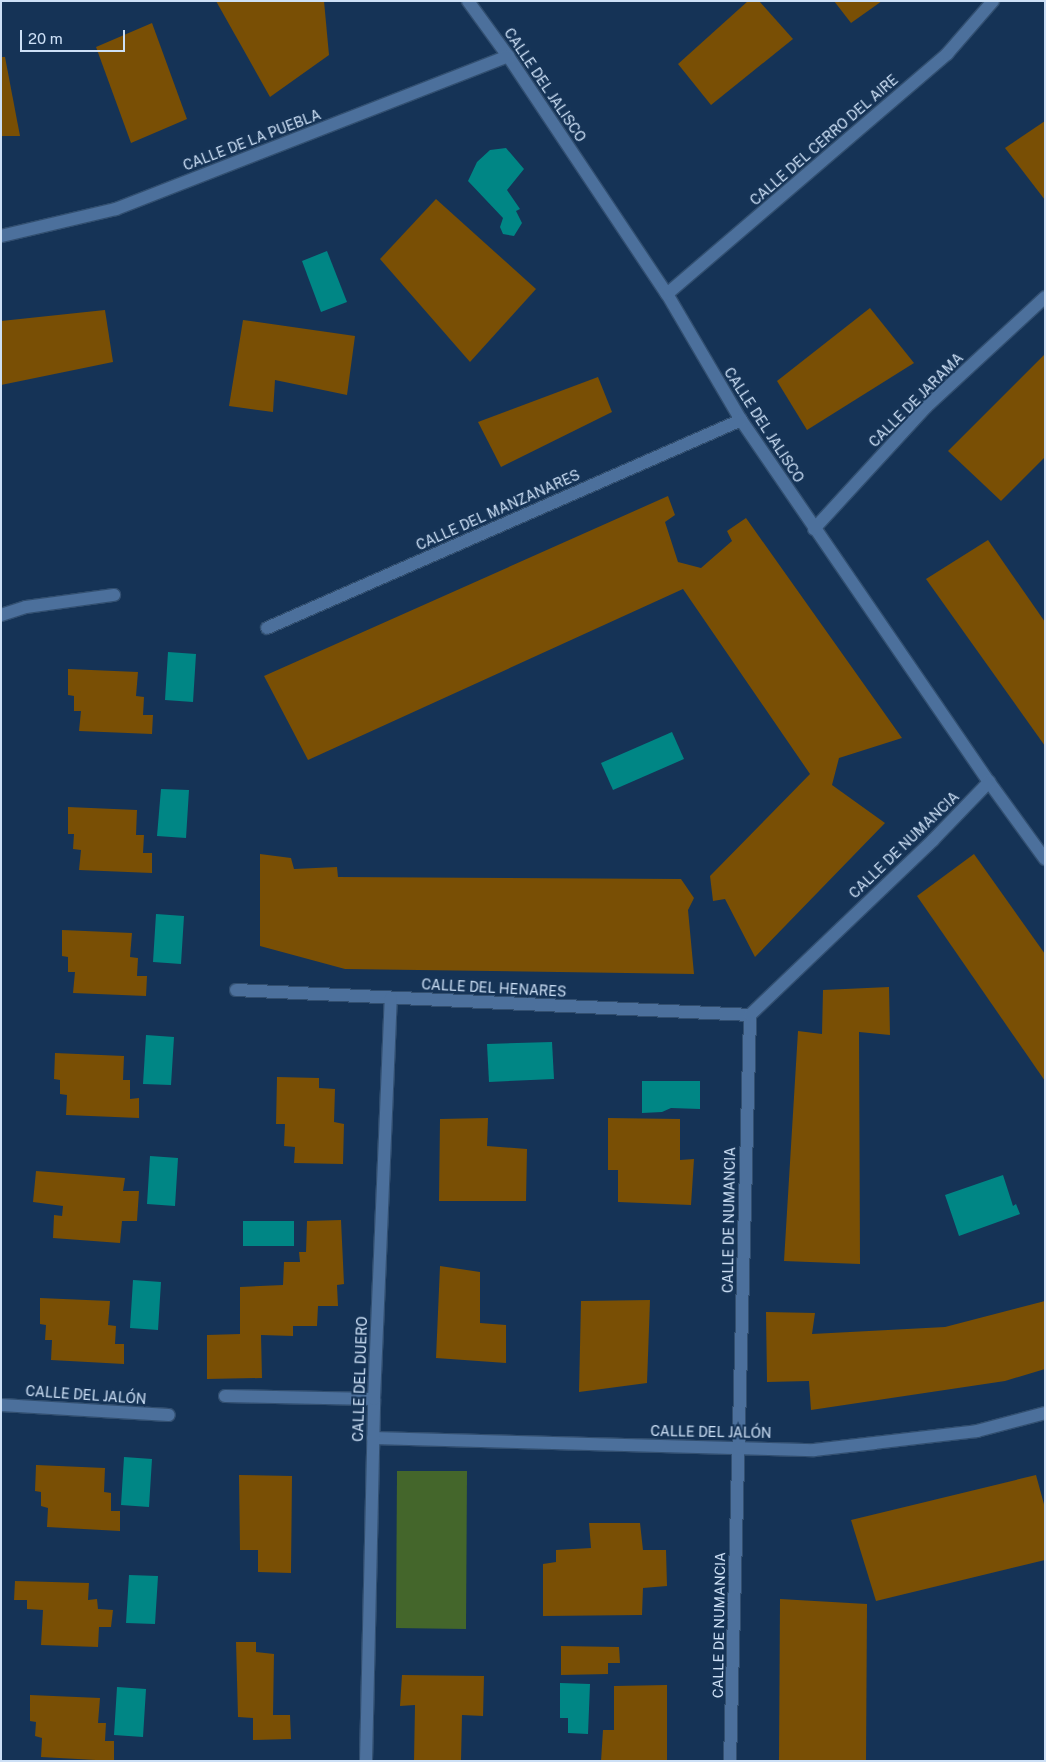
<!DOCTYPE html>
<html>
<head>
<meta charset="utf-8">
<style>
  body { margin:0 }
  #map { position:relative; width:1046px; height:1762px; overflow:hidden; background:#153356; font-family:"Public Sans",sans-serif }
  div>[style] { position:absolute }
  .green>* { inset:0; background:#44662b }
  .water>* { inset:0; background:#008685 }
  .building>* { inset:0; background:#794f05 }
  .roads { filter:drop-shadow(1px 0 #324f70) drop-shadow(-1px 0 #324f70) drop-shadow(0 1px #324f70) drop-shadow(0 -1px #324f70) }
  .minor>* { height:12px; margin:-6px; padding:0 6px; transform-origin:6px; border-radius:6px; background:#4c709c }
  span { translate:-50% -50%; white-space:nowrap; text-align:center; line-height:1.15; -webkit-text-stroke:4px #153356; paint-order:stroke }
  .street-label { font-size:14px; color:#cde0f6 }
  .frame { position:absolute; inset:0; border:2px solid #cde0f6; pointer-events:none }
  .scale { position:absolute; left:20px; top:30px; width:105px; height:22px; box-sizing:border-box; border:2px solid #cde0f6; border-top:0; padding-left:6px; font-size:15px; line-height:18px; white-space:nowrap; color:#cde0f6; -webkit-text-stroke:4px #153356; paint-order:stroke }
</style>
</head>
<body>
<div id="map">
  <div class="green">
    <div style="clip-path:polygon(397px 1471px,467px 1471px,466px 1629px,396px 1628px)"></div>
  </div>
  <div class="water">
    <div style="clip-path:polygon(506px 148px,524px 169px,507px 190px,520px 209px,516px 211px,522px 223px,514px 236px,503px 234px,500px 227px,503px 218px,468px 181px,477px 162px,490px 150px)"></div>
    <div style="clip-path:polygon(327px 251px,347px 302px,321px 312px,302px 261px)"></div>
    <div style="clip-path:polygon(168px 652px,196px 654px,193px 702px,165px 700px)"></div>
    <div style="clip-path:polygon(672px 732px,684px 759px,613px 790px,601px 763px)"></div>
    <div style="clip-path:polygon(161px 789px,189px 790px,186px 838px,157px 836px)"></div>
    <div style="clip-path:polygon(156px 914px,184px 916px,181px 964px,153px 962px)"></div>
    <div style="clip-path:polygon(146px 1035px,174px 1037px,171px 1085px,143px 1084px)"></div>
    <div style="clip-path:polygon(552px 1042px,554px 1079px,489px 1082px,487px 1044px)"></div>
    <div style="clip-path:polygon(642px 1081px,700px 1081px,700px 1109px,671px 1108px,662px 1112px,642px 1113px)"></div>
    <div style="clip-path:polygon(150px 1156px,178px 1158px,175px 1206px,147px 1204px)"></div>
    <div style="clip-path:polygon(1003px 1175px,1013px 1206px,1016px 1204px,1020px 1214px,959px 1236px,945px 1195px)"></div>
    <div style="clip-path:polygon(243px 1221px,294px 1221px,294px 1246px,243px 1246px)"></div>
    <div style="clip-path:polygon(133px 1280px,161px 1282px,158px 1330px,130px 1328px)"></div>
    <div style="clip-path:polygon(124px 1457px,152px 1459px,149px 1507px,121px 1505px)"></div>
    <div style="clip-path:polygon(129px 1575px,158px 1576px,155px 1624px,126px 1623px)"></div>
    <div style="clip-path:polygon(560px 1683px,590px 1684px,588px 1734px,568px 1733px,568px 1718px,560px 1718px)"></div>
    <div style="clip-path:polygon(117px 1687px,146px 1689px,143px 1737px,114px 1735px)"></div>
  </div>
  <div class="building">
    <div style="clip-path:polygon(216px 1px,324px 1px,329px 55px,270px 97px)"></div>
    <div style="clip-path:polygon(748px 1px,759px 1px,793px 39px,711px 105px,678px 64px)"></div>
    <div style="clip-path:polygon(834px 1px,882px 1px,851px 23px)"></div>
    <div style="clip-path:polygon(152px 23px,187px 119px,131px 143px,96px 47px)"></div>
    <div style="clip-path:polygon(1px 57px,5px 57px,20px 136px,1px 136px)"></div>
    <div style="clip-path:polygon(1045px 121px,1045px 200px,1005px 148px)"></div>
    <div style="clip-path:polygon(436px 199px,536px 289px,470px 362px,380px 259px)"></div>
    <div style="clip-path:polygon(870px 308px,914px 363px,807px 430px,777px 381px)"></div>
    <div style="clip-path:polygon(105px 310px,113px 362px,1px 385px,1px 321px)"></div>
    <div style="clip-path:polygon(243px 320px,355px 336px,347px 395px,275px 380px,273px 412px,229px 406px)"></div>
    <div style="clip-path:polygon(1045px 354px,1045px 457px,1001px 501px,948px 451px)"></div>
    <div style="clip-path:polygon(598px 377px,612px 412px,501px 467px,478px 422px)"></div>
    <div style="clip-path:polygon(668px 496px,675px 515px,665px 522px,678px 562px,701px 568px,732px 541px,727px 531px,746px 518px,902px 738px,839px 758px,832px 785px,885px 823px,755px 957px,725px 899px,713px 901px,710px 876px,810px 774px,683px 589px,308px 760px,264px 676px)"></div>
    <div style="clip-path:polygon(988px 540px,1045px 622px,1045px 746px,926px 579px)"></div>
    <div style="clip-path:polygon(68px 669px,138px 672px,136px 696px,144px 697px,143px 715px,153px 715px,152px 734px,79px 731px,81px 711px,74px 711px,74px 696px,68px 695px)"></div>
    <div style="clip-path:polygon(68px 807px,137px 810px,136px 835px,144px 835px,143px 853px,152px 853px,152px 873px,79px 870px,81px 850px,73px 849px,74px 834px,68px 834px)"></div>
    <div style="clip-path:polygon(260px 854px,291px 858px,294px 869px,337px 867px,338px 877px,681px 879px,694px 898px,688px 910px,694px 974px,345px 969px,260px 946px)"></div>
    <div style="clip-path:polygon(974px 854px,1045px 954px,1045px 1081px,917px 896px)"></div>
    <div style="clip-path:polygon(62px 930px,132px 933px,130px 957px,138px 958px,137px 976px,147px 976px,146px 996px,73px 993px,75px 972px,68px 972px,68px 957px,62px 956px)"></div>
    <div style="clip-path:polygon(889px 987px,890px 1035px,859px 1032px,860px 1264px,784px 1261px,798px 1031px,822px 1034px,823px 990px)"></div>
    <div style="clip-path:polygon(55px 1053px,124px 1056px,123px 1080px,130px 1080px,130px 1099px,139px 1098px,139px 1118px,66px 1115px,67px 1095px,60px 1094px,60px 1080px,54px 1079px)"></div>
    <div style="clip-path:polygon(277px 1077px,319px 1078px,319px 1088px,335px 1089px,334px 1122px,344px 1124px,343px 1164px,294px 1163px,295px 1147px,284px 1146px,285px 1124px,276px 1124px)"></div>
    <div style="clip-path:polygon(488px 1118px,487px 1146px,527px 1149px,526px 1201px,439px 1201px,440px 1119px)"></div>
    <div style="clip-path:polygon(608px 1118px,680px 1119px,680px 1160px,694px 1159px,691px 1205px,618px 1202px,618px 1170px,608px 1170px)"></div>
    <div style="clip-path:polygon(36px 1171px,125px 1178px,123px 1191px,139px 1191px,137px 1221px,122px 1221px,120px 1243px,53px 1238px,54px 1215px,62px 1216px,63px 1206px,33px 1202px)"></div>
    <div style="clip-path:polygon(341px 1220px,344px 1284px,337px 1285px,338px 1306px,318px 1306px,317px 1326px,293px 1326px,293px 1336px,261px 1335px,262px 1378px,207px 1379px,207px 1335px,240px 1334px,240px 1287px,283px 1285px,284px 1262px,300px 1262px,299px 1252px,306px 1252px,307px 1221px)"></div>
    <div style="clip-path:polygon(440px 1266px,480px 1272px,480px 1323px,506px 1325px,506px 1363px,436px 1358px)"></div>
    <div style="clip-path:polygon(40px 1298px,110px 1301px,108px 1325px,116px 1326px,115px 1344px,124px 1344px,124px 1364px,51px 1360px,52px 1340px,45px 1340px,46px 1325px,40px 1324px)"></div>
    <div style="clip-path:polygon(650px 1300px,647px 1383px,579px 1392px,581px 1301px)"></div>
    <div style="clip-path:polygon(1045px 1301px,1045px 1369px,1005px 1381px,811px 1410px,809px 1381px,767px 1382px,766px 1312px,815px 1313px,812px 1334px,945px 1327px)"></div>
    <div style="clip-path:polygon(36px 1465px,105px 1468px,104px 1492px,111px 1493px,111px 1511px,120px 1511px,120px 1531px,47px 1527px,48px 1508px,41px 1506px,41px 1492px,35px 1491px)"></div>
    <div style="clip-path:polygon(239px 1475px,292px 1476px,291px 1573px,258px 1572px,258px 1550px,240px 1550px)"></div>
    <div style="clip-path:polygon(1036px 1475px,1045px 1508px,1045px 1560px,876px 1601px,851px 1520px)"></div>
    <div style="clip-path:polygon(589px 1523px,640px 1523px,643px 1550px,666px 1550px,667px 1586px,643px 1588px,642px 1615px,543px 1616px,543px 1564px,556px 1562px,556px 1550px,591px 1548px)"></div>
    <div style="clip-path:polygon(15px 1581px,89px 1583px,88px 1600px,97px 1599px,98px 1609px,113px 1610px,111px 1627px,99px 1627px,98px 1647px,41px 1645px,43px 1610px,27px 1609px,27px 1600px,14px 1600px)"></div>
    <div style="clip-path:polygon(780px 1599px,867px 1604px,866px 1761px,779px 1761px)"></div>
    <div style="clip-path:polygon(236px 1642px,256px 1642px,256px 1652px,274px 1654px,273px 1715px,290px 1715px,291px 1739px,253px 1740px,253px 1718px,238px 1717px)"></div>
    <div style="clip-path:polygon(561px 1646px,619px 1647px,620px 1663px,608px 1663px,608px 1674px,561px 1675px)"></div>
    <div style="clip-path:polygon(402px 1675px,484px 1676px,483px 1716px,462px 1715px,461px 1761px,414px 1761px,415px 1705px,400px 1706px)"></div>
    <div style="clip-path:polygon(667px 1685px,667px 1761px,601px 1761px,603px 1730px,614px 1730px,614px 1686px)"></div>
    <div style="clip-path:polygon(30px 1695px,100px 1698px,98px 1723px,106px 1723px,105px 1741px,114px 1741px,114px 1761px,41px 1757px,42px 1738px,35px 1736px,36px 1722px,30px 1721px)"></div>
  </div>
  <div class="roads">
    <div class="minor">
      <div style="left:468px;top:1px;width:68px;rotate:54deg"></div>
      <div style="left:508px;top:56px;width:286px;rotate:56.3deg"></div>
      <div style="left:667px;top:294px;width:146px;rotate:59.6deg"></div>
      <div style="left:741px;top:420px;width:439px;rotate:55.6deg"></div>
      <div style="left:989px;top:782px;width:95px;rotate:54deg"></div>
      <div style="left:1px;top:236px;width:118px;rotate:-13.2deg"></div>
      <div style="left:116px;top:209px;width:421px;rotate:-21.3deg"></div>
      <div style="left:667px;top:294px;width:369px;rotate:-40.6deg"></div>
      <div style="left:947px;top:54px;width:70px;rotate:-49deg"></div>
      <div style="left:814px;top:529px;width:166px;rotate:-47.4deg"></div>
      <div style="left:926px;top:407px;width:162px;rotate:-42.7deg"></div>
      <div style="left:1px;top:615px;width:26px;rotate:-18deg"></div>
      <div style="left:26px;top:607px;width:89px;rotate:-7.8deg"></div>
      <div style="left:267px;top:628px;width:518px;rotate:-23.69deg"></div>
      <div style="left:236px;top:990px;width:515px;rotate:2.78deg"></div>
      <div style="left:225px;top:1396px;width:149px;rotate:1.2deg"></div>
      <div style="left:1px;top:1405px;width:168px;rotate:3.4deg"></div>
      <div style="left:373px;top:1438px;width:441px;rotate:1.6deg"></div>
      <div style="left:814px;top:1450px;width:164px;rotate:-6.6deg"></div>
      <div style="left:977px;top:1431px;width:70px;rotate:-14.8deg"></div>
      <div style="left:366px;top:1761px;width:362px;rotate:-88.7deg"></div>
      <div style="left:374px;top:1399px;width:401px;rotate:-87.6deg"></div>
      <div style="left:730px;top:1761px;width:746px;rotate:-88.46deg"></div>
      <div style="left:750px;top:1015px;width:253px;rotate:-43.7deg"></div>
      <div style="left:933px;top:840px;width:81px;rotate:-46deg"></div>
    </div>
  </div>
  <div class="street-label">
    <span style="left:545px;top:85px;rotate:56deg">CALLE DEL JALISCO</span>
    <span style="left:252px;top:140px;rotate:-21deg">CALLE DE LA PUEBLA</span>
    <span style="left:824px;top:140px;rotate:-41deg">CALLE DEL CERRO DEL AIRE</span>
    <span style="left:916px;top:400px;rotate:-45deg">CALLE DE JARAMA</span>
    <span style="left:764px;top:425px;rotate:57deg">CALLE DEL JALISCO</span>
    <span style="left:498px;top:510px;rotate:-24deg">CALLE DEL MANZANARES</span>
    <span style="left:904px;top:845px;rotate:-44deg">CALLE DE NUMANCIA</span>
    <span style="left:494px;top:988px;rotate:3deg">CALLE DEL HENARES</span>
    <span style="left:729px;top:1220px;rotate:-89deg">CALLE DE NUMANCIA</span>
    <span style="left:360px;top:1379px;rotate:-88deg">CALLE DEL DUERO</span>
    <span style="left:86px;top:1395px;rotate:4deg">CALLE DEL JALÓN</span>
    <span style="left:711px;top:1432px;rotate:1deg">CALLE DEL JALÓN</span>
    <span style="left:719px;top:1625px;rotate:-89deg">CALLE DE NUMANCIA</span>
  </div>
  <div class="frame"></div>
  <div class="scale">20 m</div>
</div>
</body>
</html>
